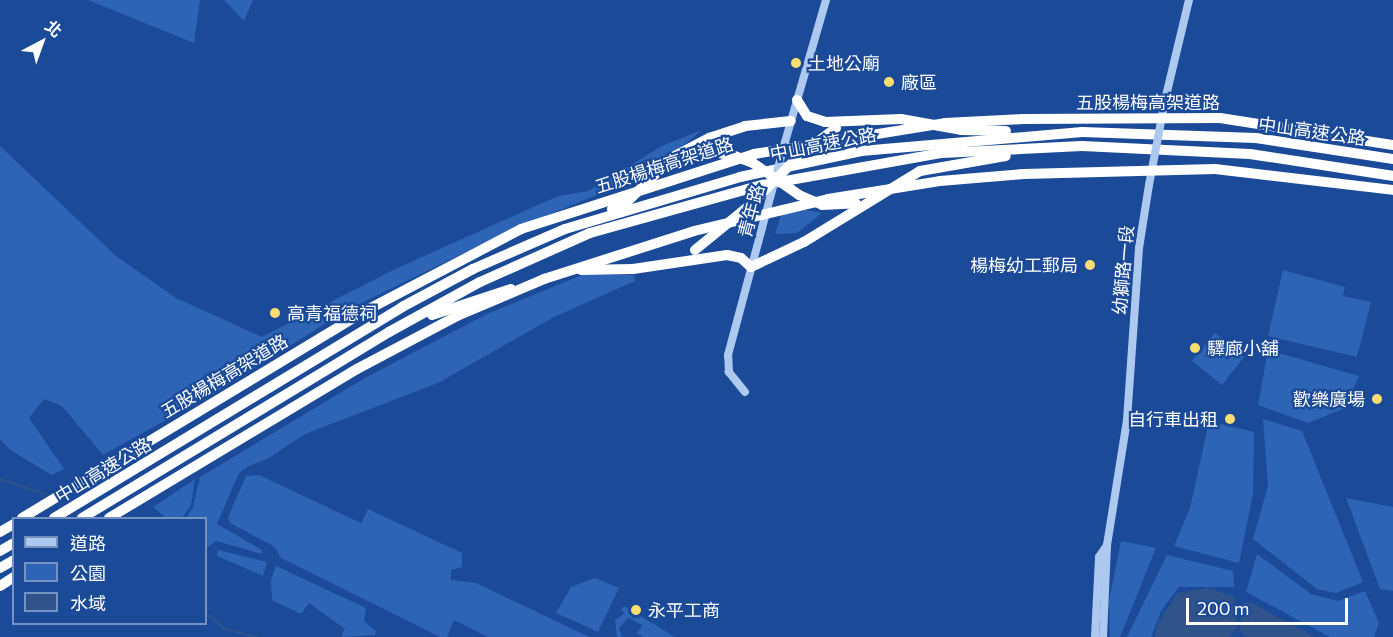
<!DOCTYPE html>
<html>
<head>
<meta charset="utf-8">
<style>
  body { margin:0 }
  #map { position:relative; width:1393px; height:637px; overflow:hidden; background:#1a4a98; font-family:Commissioner,"Noto Sans TC",sans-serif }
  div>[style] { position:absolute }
  .green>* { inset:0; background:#2e64b5 }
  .water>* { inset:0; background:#30538c }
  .stream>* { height:1.5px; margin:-0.75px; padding:0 0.75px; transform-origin:0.75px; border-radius:0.75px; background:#30538c }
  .minor>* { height:8px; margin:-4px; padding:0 4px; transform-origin:4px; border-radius:4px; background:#aec9f0 }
  .highway>* { height:10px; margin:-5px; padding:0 5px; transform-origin:5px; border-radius:5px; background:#fff }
  .minor-bridge>* { height:8px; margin:-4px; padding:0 4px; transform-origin:4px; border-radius:4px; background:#aec9f0 }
  .highway-bridge>* { height:10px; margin:-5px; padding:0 5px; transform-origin:5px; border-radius:5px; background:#fff }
  .dots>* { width:16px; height:16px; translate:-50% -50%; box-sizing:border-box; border:3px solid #1a4a98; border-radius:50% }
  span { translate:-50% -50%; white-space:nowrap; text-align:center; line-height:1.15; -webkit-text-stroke:4.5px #1a4a98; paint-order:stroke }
  .poi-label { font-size:18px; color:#fff }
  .left { translate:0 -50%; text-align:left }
  .right { translate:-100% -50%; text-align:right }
  .street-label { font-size:18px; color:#fff }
  .legend { position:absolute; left:12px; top:517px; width:195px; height:108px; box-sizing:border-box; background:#1a4a98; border:2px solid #7692c1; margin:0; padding:8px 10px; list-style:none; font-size:18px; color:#fff }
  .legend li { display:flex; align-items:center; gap:12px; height:30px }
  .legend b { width:30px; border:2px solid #7692c1 }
  .north { position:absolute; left:12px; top:12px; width:60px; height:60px; -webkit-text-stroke:4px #1a4a98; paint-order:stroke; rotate:41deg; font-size:16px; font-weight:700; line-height:24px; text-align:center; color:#fff }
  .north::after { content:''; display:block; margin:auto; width:21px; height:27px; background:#fff; clip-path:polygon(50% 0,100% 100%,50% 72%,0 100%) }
  .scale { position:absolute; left:1186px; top:598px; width:162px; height:27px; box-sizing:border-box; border:3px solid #fff; border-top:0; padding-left:8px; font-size:18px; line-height:21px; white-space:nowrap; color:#fff; -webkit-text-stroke:4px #1a4a98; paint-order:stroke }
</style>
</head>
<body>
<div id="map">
  <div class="green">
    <div style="clip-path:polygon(88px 0,200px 0,194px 43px)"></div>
    <div style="clip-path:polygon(224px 0,253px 0,244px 21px)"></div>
    <div style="clip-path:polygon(702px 130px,648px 174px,511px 230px,347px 310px,213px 394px,103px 455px,62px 406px,44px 399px,29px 418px,64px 469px,52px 475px,10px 450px,0 439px,0 146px,116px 256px,176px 298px,262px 337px,395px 269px,558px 196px,588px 191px,662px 146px)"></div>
    <div style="clip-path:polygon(800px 209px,822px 213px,797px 233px,775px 234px,781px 215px)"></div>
    <div style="clip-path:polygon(1283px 270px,1345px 287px,1343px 296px,1371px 302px,1357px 357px,1268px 336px)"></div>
    <div style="clip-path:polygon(582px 275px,634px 275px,635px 281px,554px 317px,438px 383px,305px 434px,267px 459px,249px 466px,239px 473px,217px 524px,262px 550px,262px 554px,216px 541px,206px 548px,206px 518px,186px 518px,193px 507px,200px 477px,365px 378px,487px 314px)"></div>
    <div style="clip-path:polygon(1215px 333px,1244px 357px,1222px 385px,1192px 361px)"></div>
    <div style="clip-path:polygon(1268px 350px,1359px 376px,1345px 408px,1308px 423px,1258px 405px)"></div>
    <div style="clip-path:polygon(1263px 419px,1302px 431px,1363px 582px,1336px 593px,1317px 589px,1253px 539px,1268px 486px)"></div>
    <div style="clip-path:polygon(1209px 421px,1254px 432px,1253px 494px,1239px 563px,1174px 546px,1190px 508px)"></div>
    <div style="clip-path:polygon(259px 475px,361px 523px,368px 509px,462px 553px,462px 567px,451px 570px,451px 580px,476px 583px,589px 637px,488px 637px,454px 620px,447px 637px,440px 637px,281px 558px,275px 547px,230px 523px,228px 517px,246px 476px)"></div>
    <div style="clip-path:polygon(195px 479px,191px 505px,182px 518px,166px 518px,153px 507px)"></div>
    <div style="clip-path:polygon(1346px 498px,1393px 507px,1393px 591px,1380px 589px)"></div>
    <div style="clip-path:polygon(1121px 541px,1156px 548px,1120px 637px,1110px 637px,1109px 601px)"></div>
    <div style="clip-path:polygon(218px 550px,267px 562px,263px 576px,217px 556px)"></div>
    <div style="clip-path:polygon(1257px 554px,1311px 594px,1338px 601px,1365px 591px,1379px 623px,1374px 637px,1330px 637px,1246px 592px)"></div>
    <div style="clip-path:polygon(1167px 555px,1233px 571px,1234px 587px,1179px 587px,1161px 611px,1151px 637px,1127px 637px)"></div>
    <div style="clip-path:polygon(276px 566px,366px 608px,364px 621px,376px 631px,375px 635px,341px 637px,345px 629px,309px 603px,301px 614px,272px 600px,271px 580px)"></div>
    <div style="clip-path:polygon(595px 578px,619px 588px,598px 632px,556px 613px,571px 587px)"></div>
    <div style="clip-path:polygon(624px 606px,675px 637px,643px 637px,637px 633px,642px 625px,628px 618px,619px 628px,622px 637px,617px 637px,615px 620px,625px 613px,621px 610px)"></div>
  </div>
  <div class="water">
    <div style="clip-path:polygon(1208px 588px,1234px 596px,1237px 628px,1229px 637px,1155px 637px,1157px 625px,1177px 593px)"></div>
    <div style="clip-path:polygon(1243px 603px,1252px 603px,1315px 637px,1247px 637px,1239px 632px)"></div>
  </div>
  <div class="stream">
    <div style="left:0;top:479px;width:47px;rotate:18.4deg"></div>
    <div style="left:206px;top:613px;width:25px;rotate:40deg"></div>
    <div style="left:225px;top:629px;width:34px;rotate:14deg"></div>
  </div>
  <div class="minor">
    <div style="left:1165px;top:100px;width:103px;rotate:-76.5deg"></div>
    <div style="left:785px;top:142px;width:148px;rotate:-73.9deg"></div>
    <div style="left:745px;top:392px;width:26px;rotate:-129deg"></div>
    <div style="left:729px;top:372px;width:17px;rotate:-93deg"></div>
    <div style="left:728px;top:355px;width:131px;rotate:-75deg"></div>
    <div style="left:1095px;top:637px;width:80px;rotate:-87.1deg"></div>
    <div style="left:1099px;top:557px;width:14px;rotate:-56deg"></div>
    <div style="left:1103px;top:637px;width:92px;rotate:-87.5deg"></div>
    <div style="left:1107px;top:545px;width:127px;rotate:-80.9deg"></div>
    <div style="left:1127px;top:420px;width:172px;rotate:-86deg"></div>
    <div style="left:1139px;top:248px;width:64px;rotate:-81deg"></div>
  </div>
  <div class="highway">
    <div style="left:797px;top:100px;width:19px;rotate:58deg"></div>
    <div style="left:807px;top:116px;width:19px;rotate:18deg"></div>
    <div style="left:825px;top:122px;width:76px;rotate:-2.3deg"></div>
    <div style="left:901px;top:119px;width:62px;rotate:10.2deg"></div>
    <div style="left:962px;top:130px;width:44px;rotate:1.3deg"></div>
    <div style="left:612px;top:209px;width:18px;rotate:-27deg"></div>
    <div style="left:628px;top:201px;width:63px;rotate:-44.4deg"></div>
    <div style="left:673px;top:157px;width:41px;rotate:-27.8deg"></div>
    <div style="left:709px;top:138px;width:38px;rotate:-18deg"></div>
    <div style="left:745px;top:126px;width:46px;rotate:-6.2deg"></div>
    <div style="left:581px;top:270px;width:52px;rotate:-1.1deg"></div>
    <div style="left:633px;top:269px;width:95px;rotate:-8.5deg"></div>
    <div style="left:727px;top:255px;width:14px;rotate:12deg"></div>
    <div style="left:741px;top:258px;width:13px;rotate:42deg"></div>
    <div style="left:751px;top:267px;width:59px;rotate:-25.3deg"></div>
    <div style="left:804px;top:242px;width:136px;rotate:-31.5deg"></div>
    <div style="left:920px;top:171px;width:87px;rotate:-9.9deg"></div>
    <div style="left:432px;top:315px;width:83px;rotate:-18.2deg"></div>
    <div style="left:54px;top:518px;width:407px;rotate:-31.2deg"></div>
    <div style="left:402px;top:307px;width:81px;rotate:-28.2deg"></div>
    <div style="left:473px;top:269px;width:100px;rotate:-23.5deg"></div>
    <div style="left:565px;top:229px;width:183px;rotate:-16.5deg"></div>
    <div style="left:740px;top:177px;width:124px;rotate:-12.1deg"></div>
    <div style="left:861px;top:151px;width:222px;rotate:-4.9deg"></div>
    <div style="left:1082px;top:132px;width:174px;rotate:2deg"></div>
    <div style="left:1256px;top:138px;width:139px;rotate:8.7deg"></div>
    <div style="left:82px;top:518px;width:359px;rotate:-31.2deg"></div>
    <div style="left:389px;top:332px;width:104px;rotate:-28.8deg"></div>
    <div style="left:480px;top:282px;width:120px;rotate:-24deg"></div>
    <div style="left:590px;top:233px;width:179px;rotate:-15.6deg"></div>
    <div style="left:762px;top:185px;width:183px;rotate:-10.1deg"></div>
    <div style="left:942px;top:153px;width:140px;rotate:-2.9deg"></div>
    <div style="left:1082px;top:146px;width:168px;rotate:2.7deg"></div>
    <div style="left:1250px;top:154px;width:145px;rotate:8.7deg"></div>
    <div style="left:0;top:532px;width:16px;rotate:-30deg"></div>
    <div style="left:0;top:551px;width:16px;rotate:-30deg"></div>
    <div style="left:0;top:568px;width:16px;rotate:-30deg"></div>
    <div style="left:0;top:586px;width:17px;rotate:-33deg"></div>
  </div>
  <div class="minor-bridge">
    <div style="left:1149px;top:185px;width:86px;rotate:-79.3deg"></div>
    <div style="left:762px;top:228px;width:89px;rotate:-75deg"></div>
  </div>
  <div class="highway-bridge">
    <div style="left:700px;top:150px;width:32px;rotate:9deg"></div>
    <div style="left:732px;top:155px;width:22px;rotate:21deg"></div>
    <div style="left:753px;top:163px;width:56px;rotate:34.8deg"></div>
    <div style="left:799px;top:195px;width:25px;rotate:23deg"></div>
    <div style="left:822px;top:205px;width:34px;rotate:-3deg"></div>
    <div style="left:695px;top:250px;width:71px;rotate:-39.3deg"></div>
    <div style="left:750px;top:205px;width:71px;rotate:-45deg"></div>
    <div style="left:800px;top:155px;width:45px;rotate:-36.9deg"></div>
    <div style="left:22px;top:518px;width:403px;rotate:-31.1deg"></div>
    <div style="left:367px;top:310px;width:174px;rotate:-27.7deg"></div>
    <div style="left:521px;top:229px;width:245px;rotate:-17.8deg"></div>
    <div style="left:754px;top:154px;width:193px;rotate:-9.2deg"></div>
    <div style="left:945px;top:123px;width:78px;rotate:-2.9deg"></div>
    <div style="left:1023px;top:119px;width:197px;rotate:-0.3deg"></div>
    <div style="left:1220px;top:118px;width:175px;rotate:8.9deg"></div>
    <div style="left:109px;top:518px;width:289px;rotate:-31deg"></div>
    <div style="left:357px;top:369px;width:113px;rotate:-27.9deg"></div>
    <div style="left:457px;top:316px;width:95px;rotate:-23deg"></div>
    <div style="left:544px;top:279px;width:157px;rotate:-17.7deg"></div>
    <div style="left:694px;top:231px;width:138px;rotate:-13.4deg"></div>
    <div style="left:828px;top:199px;width:113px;rotate:-9.1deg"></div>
    <div style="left:940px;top:181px;width:84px;rotate:-4.8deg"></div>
    <div style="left:1024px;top:174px;width:191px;rotate:-1.5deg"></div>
    <div style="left:1215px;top:169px;width:179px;rotate:6.7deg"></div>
  </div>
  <div class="dots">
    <div style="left:796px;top:63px;background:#ffdd6e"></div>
    <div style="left:889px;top:82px;background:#ffdd6e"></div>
    <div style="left:1090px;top:265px;background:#ffdd6e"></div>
    <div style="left:275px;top:313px;background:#ffdd6e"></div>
    <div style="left:1195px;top:348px;background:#ffdd6e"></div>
    <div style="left:1377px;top:399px;background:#ffdd6e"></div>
    <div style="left:1230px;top:419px;background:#ffdd6e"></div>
    <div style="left:636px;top:610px;background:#ffdd6e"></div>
  </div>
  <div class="poi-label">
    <span class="left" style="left:808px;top:63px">土地公廟</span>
    <span class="left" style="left:901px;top:82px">廠區</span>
    <span class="right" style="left:1078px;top:265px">楊梅幼工郵局</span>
    <span class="left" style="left:287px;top:313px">高青福德祠</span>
    <span class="left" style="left:1207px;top:348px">驛廊小舖</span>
    <span class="right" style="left:1365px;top:399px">歡樂廣場</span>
    <span class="right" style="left:1218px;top:419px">自行車出租</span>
    <span class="left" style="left:648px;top:610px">永平工商</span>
  </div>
  <div class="street-label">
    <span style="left:1148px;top:102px">五股楊梅高架道路</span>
    <span style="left:1312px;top:131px;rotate:8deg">中山高速公路</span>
    <span style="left:823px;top:144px;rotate:-11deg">中山高速公路</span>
    <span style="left:664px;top:165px;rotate:-18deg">五股楊梅高架道路</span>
    <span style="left:751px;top:211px;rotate:-75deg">青年路</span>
    <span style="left:1123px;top:270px;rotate:-85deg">幼獅路一段</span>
    <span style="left:224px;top:376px;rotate:-31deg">五股楊梅高架道路</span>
    <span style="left:103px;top:470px;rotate:-31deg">中山高速公路</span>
  </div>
  <ul class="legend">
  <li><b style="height:8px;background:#aec9f0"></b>道路</li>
  <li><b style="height:16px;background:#2e64b5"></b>公園</li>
  <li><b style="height:16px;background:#30538c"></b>水域</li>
  </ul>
  <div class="north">北</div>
  <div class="scale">200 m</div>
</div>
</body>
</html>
